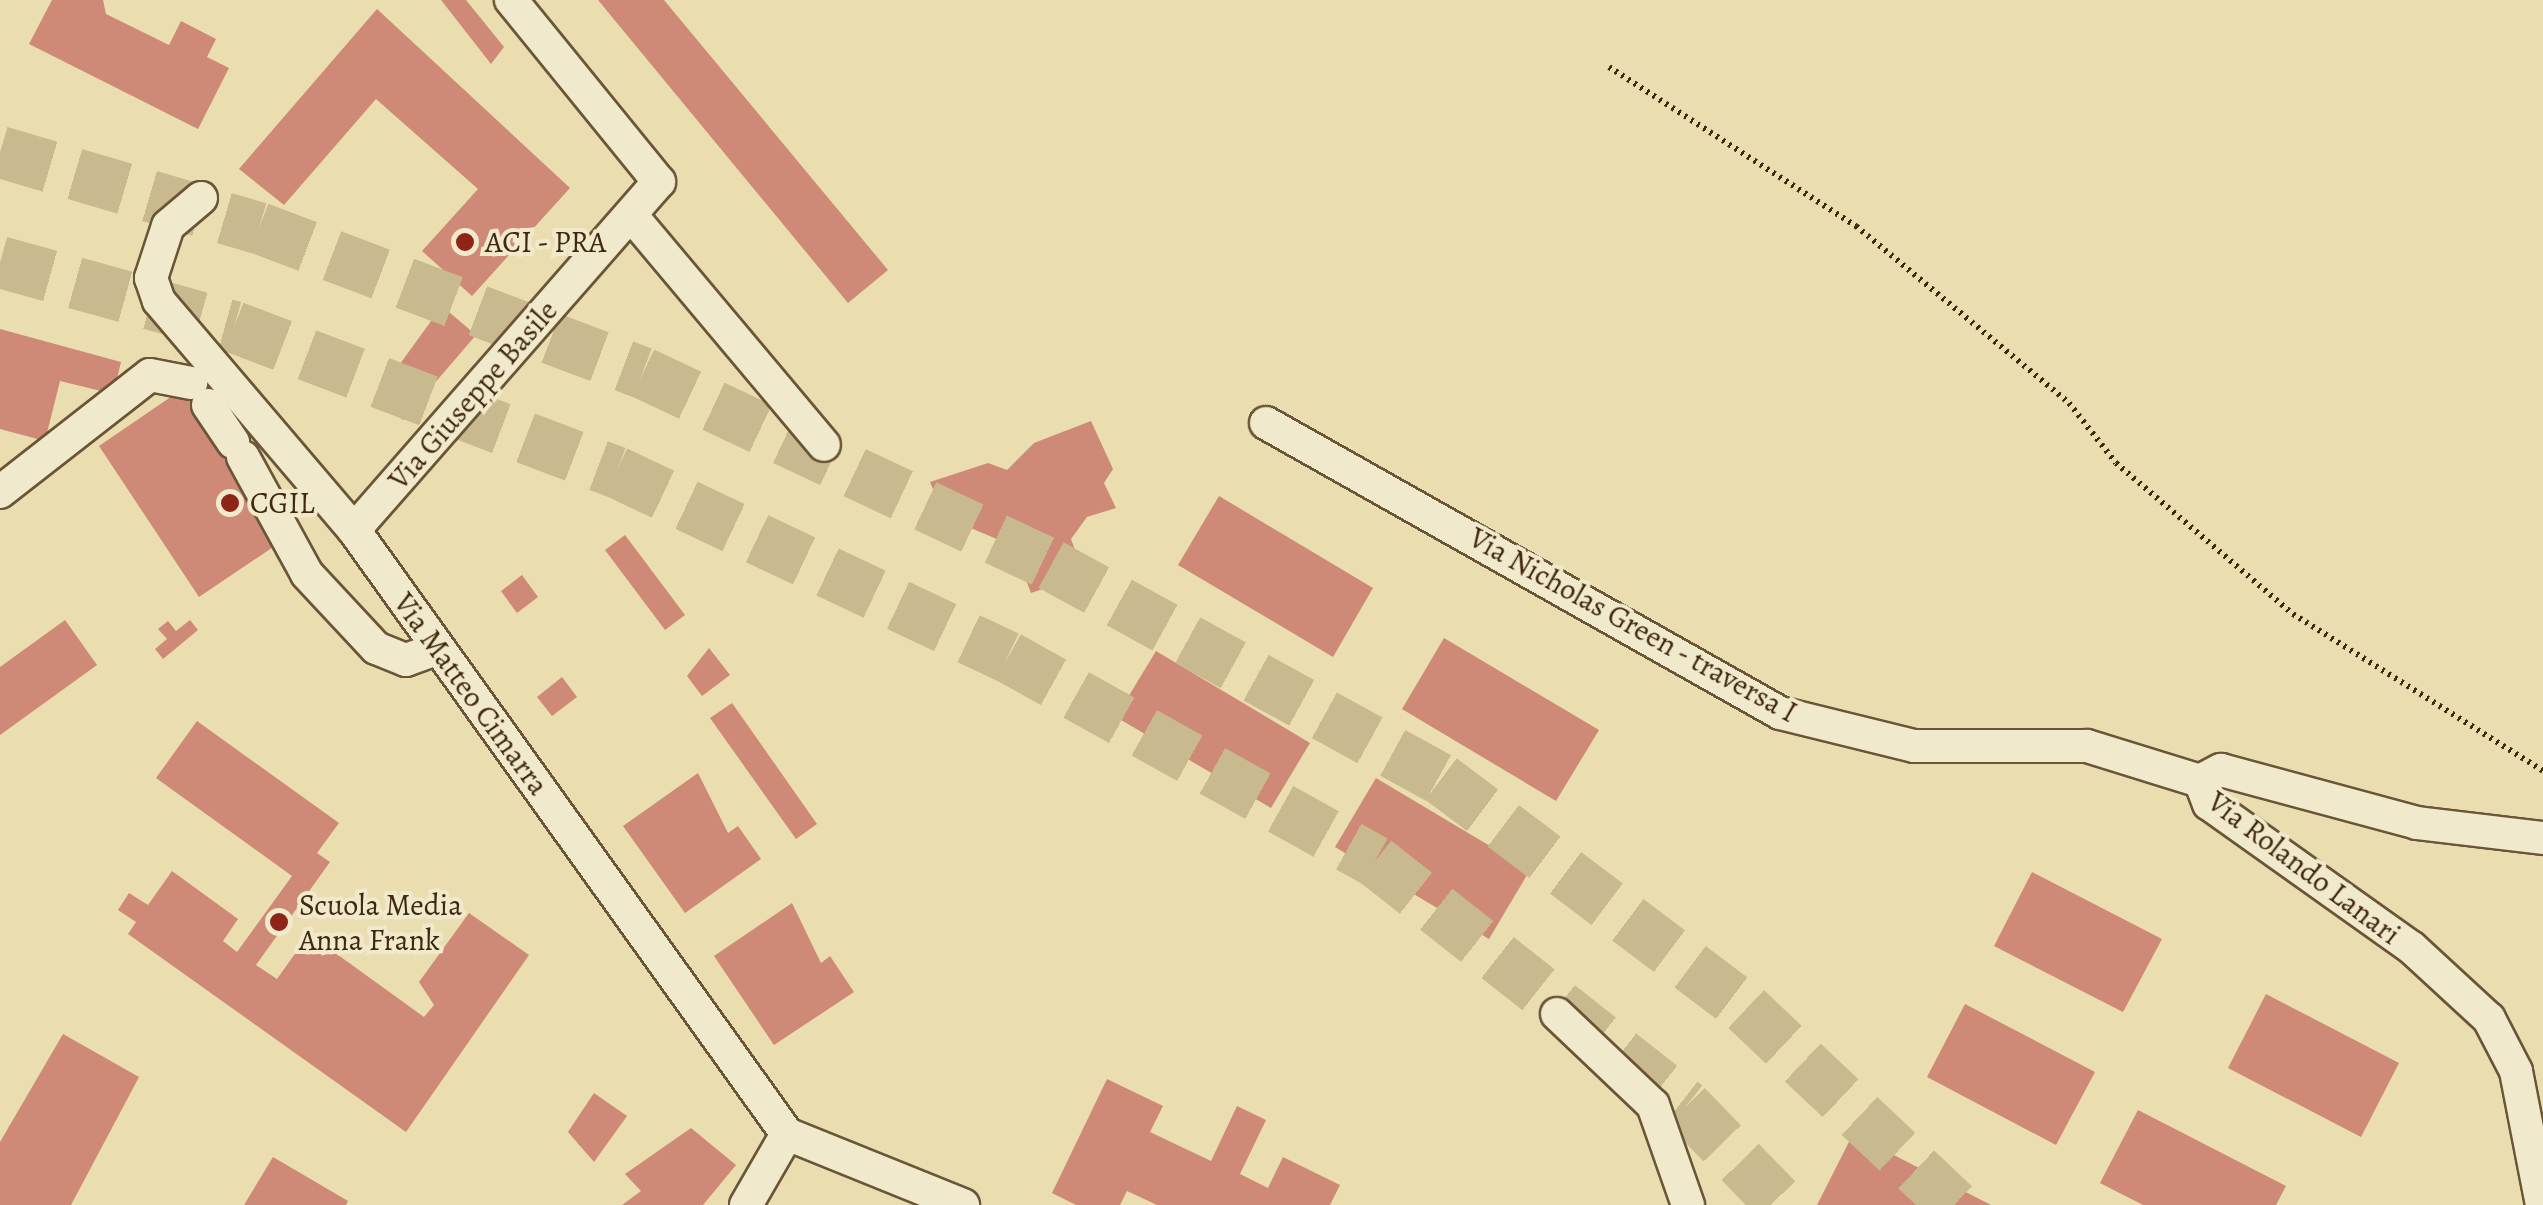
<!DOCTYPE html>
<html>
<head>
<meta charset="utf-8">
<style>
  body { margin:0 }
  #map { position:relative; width:2543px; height:1205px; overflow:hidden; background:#eaddaf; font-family:Alegreya,serif }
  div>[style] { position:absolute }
  .building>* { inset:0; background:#cf8977 }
  .primary-tunnel>* { height:52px; margin-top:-26px; transform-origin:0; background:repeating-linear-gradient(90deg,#c8b98f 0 52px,transparent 0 78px) }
  .path>* { height:6px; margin-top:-3px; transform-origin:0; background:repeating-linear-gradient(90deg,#40280f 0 2.5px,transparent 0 7.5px) }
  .roads { filter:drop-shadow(2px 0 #6a5537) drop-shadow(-2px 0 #6a5537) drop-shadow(0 2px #6a5537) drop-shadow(0 -2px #6a5537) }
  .minor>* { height:32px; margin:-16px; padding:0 16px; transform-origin:16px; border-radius:16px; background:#f1e9cb }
  .dots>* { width:28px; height:28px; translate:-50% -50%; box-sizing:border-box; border:5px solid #f1e9cb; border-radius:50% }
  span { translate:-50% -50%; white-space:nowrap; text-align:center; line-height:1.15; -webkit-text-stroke:8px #f1e9cb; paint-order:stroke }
  .poi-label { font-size:30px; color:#40280f }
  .left { translate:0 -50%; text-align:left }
  .street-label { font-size:30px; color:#40280f }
</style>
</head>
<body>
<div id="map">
  <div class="building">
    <div style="clip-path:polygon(52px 0,103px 0,106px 14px,169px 45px,181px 21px,216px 39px,207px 57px,229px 68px,198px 129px,29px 44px)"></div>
    <div style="clip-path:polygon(441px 0,466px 0,504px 47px,491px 64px)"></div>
    <div style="clip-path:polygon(598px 0,664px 0,888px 270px,848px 303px)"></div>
    <div style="clip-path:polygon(377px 9px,570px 188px,472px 296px,422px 251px,478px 189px,376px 99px,284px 205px,239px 169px)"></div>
    <div style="clip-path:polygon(442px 306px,476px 335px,403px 420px,376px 397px)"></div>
    <div style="clip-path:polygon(0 329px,121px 362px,116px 383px,105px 392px,60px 381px,45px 441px,0 429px)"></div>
    <div style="clip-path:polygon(200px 377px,285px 539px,199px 597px,99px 446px)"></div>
    <div style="clip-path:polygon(1091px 421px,1113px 469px,1104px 483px,1116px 508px,1087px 517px,1071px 539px,1084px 575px,1031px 593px,1013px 546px,945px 517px,930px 482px,988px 463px,1007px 470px,1034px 443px)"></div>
    <div style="clip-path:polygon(1219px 496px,1373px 588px,1333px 657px,1178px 565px)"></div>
    <div style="clip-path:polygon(625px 535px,685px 615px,665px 630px,605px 550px)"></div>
    <div style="clip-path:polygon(522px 575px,538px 597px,517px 613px,501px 591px)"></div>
    <div style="clip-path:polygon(65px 620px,97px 665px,0 735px,0 667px)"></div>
    <div style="clip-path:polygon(190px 620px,198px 630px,163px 659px,155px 649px,167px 639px,158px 629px,168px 621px,176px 631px)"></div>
    <div style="clip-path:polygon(1444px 638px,1599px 730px,1556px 801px,1402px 709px)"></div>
    <div style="clip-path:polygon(709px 648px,730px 675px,702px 696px,687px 676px)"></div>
    <div style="clip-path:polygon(1156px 651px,1310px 743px,1271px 808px,1116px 717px)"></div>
    <div style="clip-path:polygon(562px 677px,577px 697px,552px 716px,537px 697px)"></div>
    <div style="clip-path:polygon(732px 703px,817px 824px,796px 839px,710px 718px)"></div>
    <div style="clip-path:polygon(197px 721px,339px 823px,317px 853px,330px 862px,256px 965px,277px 979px,309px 934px,424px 1017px,434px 1005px,419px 982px,469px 913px,529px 955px,406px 1132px,128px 934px,136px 922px,118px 910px,129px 893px,148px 905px,172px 871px,238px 919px,223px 941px,237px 952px,292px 876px,156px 778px)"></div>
    <div style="clip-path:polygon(698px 773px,728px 833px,738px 826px,761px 859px,685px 913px,623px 826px)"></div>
    <div style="clip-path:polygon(1376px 778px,1530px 870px,1489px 939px,1335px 847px)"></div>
    <div style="clip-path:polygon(2032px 872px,2162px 939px,2123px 1012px,1994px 946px)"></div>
    <div style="clip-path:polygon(792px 903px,821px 963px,830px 956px,854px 992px,774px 1045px,714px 956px)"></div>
    <div style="clip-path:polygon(2266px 994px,2399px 1063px,2361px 1137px,2228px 1068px)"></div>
    <div style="clip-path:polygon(1965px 1004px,2095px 1072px,2056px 1145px,1927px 1077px)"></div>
    <div style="clip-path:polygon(63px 1034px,139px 1077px,71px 1205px,0 1205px,0 1142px)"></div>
    <div style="clip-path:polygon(1107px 1079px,1163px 1106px,1150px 1132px,1211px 1161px,1237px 1106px,1266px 1120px,1240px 1174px,1268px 1188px,1283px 1157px,1340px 1185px,1330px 1205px,1157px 1205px,1127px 1191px,1120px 1205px,1076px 1205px,1052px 1193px)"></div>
    <div style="clip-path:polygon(594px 1093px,627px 1116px,594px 1162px,568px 1132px)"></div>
    <div style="clip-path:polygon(2138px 1110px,2286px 1186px,2276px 1205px,2143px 1205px,2100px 1183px)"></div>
    <div style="clip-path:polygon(691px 1128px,736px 1165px,703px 1205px,622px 1205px,641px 1191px,625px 1174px)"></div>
    <div style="clip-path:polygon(1853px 1134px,1991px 1205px,1817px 1205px)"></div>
    <div style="clip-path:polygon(273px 1157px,348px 1201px,346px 1205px,244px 1205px)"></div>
  </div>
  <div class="primary-tunnel">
    <div style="left:0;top:152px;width:270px;rotate:16.4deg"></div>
    <div style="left:259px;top:228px;width:410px;rotate:20.7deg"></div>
    <div style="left:643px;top:373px;width:451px;rotate:25.2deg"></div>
    <div style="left:1051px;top:565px;width:445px;rotate:28.8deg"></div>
    <div style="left:1441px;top:779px;width:382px;rotate:37deg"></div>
    <div style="left:1746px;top:1009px;width:286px;rotate:43.3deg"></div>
    <div style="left:0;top:262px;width:243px;rotate:15.5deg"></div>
    <div style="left:234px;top:327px;width:409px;rotate:20.8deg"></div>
    <div style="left:616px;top:472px;width:433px;rotate:25.3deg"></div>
    <div style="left:1008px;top:657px;width:420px;rotate:29.1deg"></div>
    <div style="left:1375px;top:861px;width:396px;rotate:38.2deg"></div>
    <div style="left:1686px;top:1106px;width:138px;rotate:45.9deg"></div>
  </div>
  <div class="path">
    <div style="left:1609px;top:67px;width:294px;rotate:32.8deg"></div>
    <div style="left:1856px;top:226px;width:277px;rotate:39.7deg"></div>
    <div style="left:2069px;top:403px;width:76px;rotate:51.9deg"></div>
    <div style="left:2116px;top:463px;width:233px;rotate:40.5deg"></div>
    <div style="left:2293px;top:614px;width:295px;rotate:32.1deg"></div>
  </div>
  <div class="roads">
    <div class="minor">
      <div style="left:201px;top:198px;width:43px;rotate:139.7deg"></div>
      <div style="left:168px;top:226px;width:55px;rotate:108.1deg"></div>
      <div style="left:151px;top:278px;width:24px;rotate:71deg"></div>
      <div style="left:159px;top:301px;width:301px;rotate:49.6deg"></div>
      <div style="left:354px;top:530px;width:743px;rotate:54.36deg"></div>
      <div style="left:787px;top:1134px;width:82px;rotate:120deg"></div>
      <div style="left:631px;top:215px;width:300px;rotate:50deg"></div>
      <div style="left:208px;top:405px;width:45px;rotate:56deg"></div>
      <div style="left:1266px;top:423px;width:590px;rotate:29.43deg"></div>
      <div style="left:1780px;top:713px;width:138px;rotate:13.8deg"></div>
      <div style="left:1914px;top:746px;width:173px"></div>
      <div style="left:2087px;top:746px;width:118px;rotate:17.2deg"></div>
      <div style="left:243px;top:457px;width:133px;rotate:61.3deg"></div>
      <div style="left:307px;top:574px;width:101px;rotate:47deg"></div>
      <div style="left:376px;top:648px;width:32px;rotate:22deg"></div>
      <div style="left:406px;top:660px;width:33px;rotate:-20deg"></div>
      <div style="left:0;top:492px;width:190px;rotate:-38deg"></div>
      <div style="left:150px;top:375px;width:42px;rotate:11deg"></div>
      <div style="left:354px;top:530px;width:463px;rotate:-48.8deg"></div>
      <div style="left:659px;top:182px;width:235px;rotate:-129.1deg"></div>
      <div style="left:1557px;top:1014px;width:132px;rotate:43.5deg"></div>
      <div style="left:1653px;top:1105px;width:106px;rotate:70.7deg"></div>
      <div style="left:787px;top:1134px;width:190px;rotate:22deg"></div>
      <div style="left:2542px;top:1205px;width:136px;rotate:-101deg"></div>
      <div style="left:2516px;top:1071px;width:59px;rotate:-117.4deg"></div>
      <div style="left:2489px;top:1019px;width:105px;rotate:-137.3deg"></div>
      <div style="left:2412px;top:948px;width:249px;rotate:-144.6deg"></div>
      <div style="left:2209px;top:804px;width:25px;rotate:-111deg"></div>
      <div style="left:2200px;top:781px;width:24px;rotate:-28deg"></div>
      <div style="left:2221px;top:770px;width:203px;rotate:15.1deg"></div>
      <div style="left:2417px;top:823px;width:127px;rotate:6.8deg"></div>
    </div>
  </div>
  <div class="dots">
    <div style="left:465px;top:242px;background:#8f2418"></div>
    <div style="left:230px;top:503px;background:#8f2418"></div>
    <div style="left:279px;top:922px;background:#8f2418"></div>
  </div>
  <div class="poi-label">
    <span class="left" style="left:485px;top:242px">ACI - PRA</span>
    <span class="left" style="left:250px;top:503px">CGIL</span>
    <span class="left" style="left:299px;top:922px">Scuola Media<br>Anna Frank</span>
  </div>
  <div class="street-label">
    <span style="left:473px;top:395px;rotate:-49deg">Via Giuseppe Basile</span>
    <span style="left:1633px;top:625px;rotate:29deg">Via Nicholas Green - traversa I</span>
    <span style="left:471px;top:694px;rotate:54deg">Via Matteo Cimarra</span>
    <span style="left:2304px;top:868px;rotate:37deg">Via Rolando Lanari</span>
  </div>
</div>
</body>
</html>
